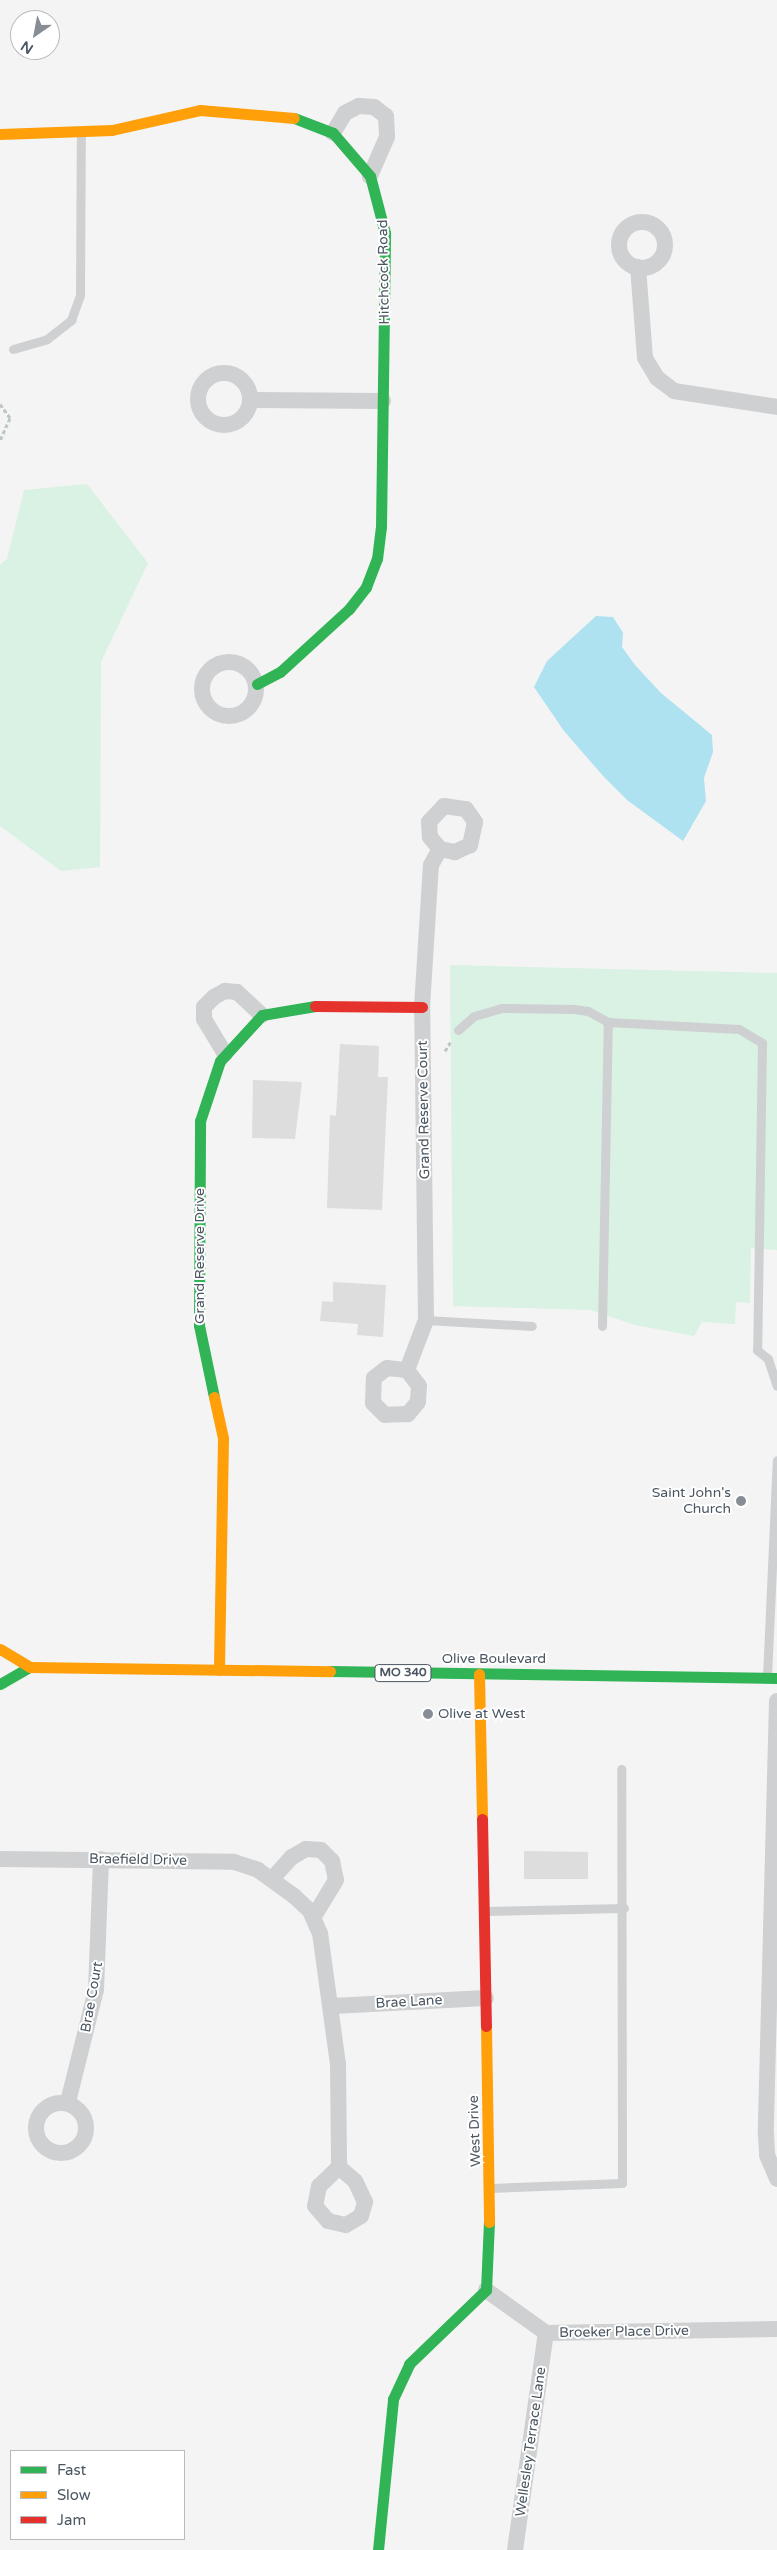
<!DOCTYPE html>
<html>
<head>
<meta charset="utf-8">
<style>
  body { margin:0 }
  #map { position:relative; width:777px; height:2550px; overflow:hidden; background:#f4f4f4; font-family:"Varela Round",sans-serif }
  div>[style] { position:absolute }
  .green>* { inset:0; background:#d9f2e3 }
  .water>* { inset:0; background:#aee2f0 }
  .building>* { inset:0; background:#ddddde }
  .path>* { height:3px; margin-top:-1.5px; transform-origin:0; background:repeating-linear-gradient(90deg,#bcc7c4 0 4px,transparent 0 6.5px) }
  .lane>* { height:9px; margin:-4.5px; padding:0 4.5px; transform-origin:4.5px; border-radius:4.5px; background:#ced0d2 }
  .street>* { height:16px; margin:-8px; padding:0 8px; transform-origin:8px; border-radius:8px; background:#ced0d2 }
  .street>.ring { margin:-8px; padding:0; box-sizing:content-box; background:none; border:16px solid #ced0d2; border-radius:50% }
  .fast>* { height:11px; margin:-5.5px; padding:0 5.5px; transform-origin:5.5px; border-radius:5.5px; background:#30b455 }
  .slow>* { height:11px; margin:-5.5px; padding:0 5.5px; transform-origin:5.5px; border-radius:5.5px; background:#ff9f0a }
  .jam>* { height:11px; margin:-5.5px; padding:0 5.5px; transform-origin:5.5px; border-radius:5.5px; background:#e5322d }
  .dots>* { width:14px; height:14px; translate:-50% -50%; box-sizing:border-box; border:2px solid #fff; border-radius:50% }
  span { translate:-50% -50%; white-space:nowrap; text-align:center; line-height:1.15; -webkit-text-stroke:4px #fff; paint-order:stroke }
  .shield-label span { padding:1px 4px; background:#fff; border:1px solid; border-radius:4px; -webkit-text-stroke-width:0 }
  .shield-label { font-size:12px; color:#4a5661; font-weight:700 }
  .street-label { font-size:14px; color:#4a5661 }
  .poi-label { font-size:14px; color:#4a5661 }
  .right { translate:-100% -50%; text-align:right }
  .left { translate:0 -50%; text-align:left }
  .legend { position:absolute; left:10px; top:2450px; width:175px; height:90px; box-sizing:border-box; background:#fff; border:1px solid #b7bbc0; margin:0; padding:6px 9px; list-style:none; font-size:15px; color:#4a5661 }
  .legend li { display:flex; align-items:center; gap:10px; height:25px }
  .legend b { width:25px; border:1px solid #b7bbc0 }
  .north { position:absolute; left:10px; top:10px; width:50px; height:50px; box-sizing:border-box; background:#fff; border:1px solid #b7bbc0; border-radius:50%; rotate:213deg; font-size:14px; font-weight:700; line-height:20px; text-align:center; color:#4a5661 }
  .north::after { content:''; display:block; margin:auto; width:18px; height:22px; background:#868d94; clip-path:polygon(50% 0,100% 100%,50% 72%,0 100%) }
</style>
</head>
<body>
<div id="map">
  <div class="green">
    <div style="clip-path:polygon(87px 484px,148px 563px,101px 662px,100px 867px,61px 871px,0 826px,0 565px,7px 559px,24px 490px)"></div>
    <div style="clip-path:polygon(450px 965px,777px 973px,777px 1250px,751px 1248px,750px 1303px,736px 1302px,735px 1324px,702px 1322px,694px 1336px,635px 1325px,590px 1310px,453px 1306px)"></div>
  </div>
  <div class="water">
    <div style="clip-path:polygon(596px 616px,613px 617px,623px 633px,622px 647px,635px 665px,661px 693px,712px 735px,713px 752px,704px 778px,706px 801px,683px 841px,627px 800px,604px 777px,564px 731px,534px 687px,547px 661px)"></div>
  </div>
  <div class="building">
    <div style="clip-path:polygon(340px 1044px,379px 1046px,378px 1077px,388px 1077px,382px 1210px,327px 1208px,330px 1115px,336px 1116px)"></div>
    <div style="clip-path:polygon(253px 1080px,302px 1082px,295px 1139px,252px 1138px)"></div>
    <div style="clip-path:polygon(333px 1282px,386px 1285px,383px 1337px,357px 1335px,358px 1324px,320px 1321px,322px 1301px,333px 1302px)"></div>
    <div style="clip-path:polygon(524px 1851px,588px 1852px,588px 1879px,524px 1879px)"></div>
  </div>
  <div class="path">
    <div style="left:0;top:404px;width:17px;rotate:54deg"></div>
    <div style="left:10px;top:418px;width:24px;rotate:114deg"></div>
    <div style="left:445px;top:1051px;width:12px;rotate:-59deg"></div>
  </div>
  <div class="lane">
    <div style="left:13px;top:349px;width:35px;rotate:-16deg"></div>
    <div style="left:47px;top:339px;width:31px;rotate:-38deg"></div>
    <div style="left:71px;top:320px;width:27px;rotate:-70deg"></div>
    <div style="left:80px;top:295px;width:164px;rotate:-89.7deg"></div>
    <div style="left:458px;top:1030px;width:21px;rotate:-41deg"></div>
    <div style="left:474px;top:1016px;width:29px;rotate:-16deg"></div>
    <div style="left:502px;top:1008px;width:72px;rotate:0.8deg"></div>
    <div style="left:574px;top:1009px;width:14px;rotate:8deg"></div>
    <div style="left:588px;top:1011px;width:23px;rotate:29deg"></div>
    <div style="left:608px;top:1022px;width:131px;rotate:3.1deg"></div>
    <div style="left:739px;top:1029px;width:27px;rotate:31deg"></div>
    <div style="left:762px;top:1043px;width:307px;rotate:90.9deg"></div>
    <div style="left:757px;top:1350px;width:14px;rotate:39deg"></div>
    <div style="left:768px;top:1359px;width:28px;rotate:72deg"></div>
    <div style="left:426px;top:1320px;width:106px;rotate:3.2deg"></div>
    <div style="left:602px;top:1326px;width:304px;rotate:-88.9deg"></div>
    <div style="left:767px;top:1677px;width:217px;rotate:-87.4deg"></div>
    <div style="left:484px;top:1911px;width:140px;rotate:-1.2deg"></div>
    <div style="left:491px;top:2188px;width:131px;rotate:-2.2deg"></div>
    <div style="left:622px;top:2183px;width:414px;rotate:-90.1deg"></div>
  </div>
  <div class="street">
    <div style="left:333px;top:133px;width:23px;rotate:-59deg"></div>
    <div style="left:345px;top:113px;width:16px;rotate:-27deg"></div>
    <div style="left:359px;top:106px;width:15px;rotate:4deg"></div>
    <div style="left:374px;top:107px;width:15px;rotate:37deg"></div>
    <div style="left:386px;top:116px;width:21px;rotate:87deg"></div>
    <div style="left:387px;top:137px;width:43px;rotate:113.6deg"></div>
    <div class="ring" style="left:619px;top:222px;width:30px;height:30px"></div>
    <div style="left:638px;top:267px;width:91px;rotate:85.6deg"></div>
    <div style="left:645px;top:358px;width:23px;rotate:59deg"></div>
    <div style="left:657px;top:378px;width:21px;rotate:37deg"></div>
    <div style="left:674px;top:391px;width:104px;rotate:8.8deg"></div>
    <div class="ring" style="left:198px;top:373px;width:36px;height:36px"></div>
    <div style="left:250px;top:400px;width:133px;rotate:0.4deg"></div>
    <div class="ring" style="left:202px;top:662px;width:38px;height:38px"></div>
    <div style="left:225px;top:1054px;width:41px;rotate:-121deg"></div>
    <div style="left:204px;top:1019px;width:12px;rotate:-90deg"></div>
    <div style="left:204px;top:1007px;width:14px;rotate:-45deg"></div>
    <div style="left:214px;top:997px;width:13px;rotate:-29deg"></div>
    <div style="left:225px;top:991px;width:12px;rotate:5deg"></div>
    <div style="left:237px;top:992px;width:34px;rotate:43deg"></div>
    <div style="left:407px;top:1370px;width:20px;rotate:53deg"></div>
    <div style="left:419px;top:1386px;width:16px;rotate:94deg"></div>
    <div style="left:418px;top:1402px;width:16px;rotate:130deg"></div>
    <div style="left:408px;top:1414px;width:23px;rotate:178deg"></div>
    <div style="left:385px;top:1415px;width:17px;rotate:-135deg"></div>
    <div style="left:373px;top:1403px;width:25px;rotate:-88deg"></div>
    <div style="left:374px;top:1378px;width:16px;rotate:-38deg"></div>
    <div style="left:387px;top:1368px;width:20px;rotate:6deg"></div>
    <div style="left:407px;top:1370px;width:53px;rotate:-69.2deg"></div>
    <div style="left:426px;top:1320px;width:313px;rotate:-90.7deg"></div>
    <div style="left:422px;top:1007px;width:142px;rotate:-86.4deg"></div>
    <div style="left:431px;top:865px;width:18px;rotate:-61deg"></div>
    <div style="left:440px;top:849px;width:16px;rotate:-130deg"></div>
    <div style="left:430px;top:837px;width:15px;rotate:-94deg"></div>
    <div style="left:429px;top:822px;width:22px;rotate:-47deg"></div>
    <div style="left:444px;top:806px;width:22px;rotate:8deg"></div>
    <div style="left:466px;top:809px;width:16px;rotate:55deg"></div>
    <div style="left:475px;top:822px;width:24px;rotate:102deg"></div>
    <div style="left:470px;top:845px;width:17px;rotate:155deg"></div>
    <div style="left:455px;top:852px;width:15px;rotate:-169deg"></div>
    <div style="left:777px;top:1701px;width:433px;rotate:91.5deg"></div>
    <div style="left:766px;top:2134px;width:21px;rotate:87deg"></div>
    <div style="left:767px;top:2155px;width:26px;rotate:67deg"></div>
    <div style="left:0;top:1859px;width:234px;rotate:0.7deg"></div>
    <div style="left:234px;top:1862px;width:25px;rotate:18deg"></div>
    <div style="left:258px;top:1870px;width:44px;rotate:35.8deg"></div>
    <div style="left:294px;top:1896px;width:22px;rotate:43deg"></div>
    <div style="left:310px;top:1911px;width:24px;rotate:66deg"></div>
    <div style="left:320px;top:1933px;width:132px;rotate:82.2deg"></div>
    <div style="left:338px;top:2064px;width:103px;rotate:89.4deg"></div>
    <div style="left:339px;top:2167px;width:28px;rotate:136deg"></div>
    <div style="left:319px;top:2186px;width:20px;rotate:101deg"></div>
    <div style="left:315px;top:2206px;width:20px;rotate:49deg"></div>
    <div style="left:328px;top:2221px;width:18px;rotate:13deg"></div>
    <div style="left:346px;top:2225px;width:17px;rotate:-31deg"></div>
    <div style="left:361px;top:2216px;width:15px;rotate:-74deg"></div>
    <div style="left:365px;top:2202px;width:23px;rotate:-115deg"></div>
    <div style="left:355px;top:2181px;width:21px;rotate:-139deg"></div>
    <div style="left:272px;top:1879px;width:30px;rotate:-48deg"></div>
    <div style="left:292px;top:1857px;width:16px;rotate:-30deg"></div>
    <div style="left:306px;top:1849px;width:15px;rotate:4deg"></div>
    <div style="left:321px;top:1850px;width:16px;rotate:45deg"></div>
    <div style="left:332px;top:1861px;width:19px;rotate:78deg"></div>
    <div style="left:336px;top:1880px;width:44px;rotate:121.2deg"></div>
    <div style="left:333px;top:2006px;width:153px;rotate:-3deg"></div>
    <div style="left:68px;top:2102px;width:115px;rotate:-76deg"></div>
    <div style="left:96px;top:1990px;width:131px;rotate:-87.8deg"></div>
    <div class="ring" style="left:36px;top:2103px;width:34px;height:34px"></div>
    <div style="left:486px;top:2290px;width:74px;rotate:35.6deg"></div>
    <div style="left:546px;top:2333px;width:231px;rotate:-1deg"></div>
    <div style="left:515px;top:2550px;width:219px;rotate:-81.9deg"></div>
  </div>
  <div class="fast">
    <div style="left:257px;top:684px;width:26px;rotate:-28deg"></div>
    <div style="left:280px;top:672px;width:93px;rotate:-42.4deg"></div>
    <div style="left:349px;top:609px;width:28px;rotate:-52deg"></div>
    <div style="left:366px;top:587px;width:30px;rotate:-69deg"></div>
    <div style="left:377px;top:559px;width:32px;rotate:-83deg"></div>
    <div style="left:381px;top:527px;width:294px;rotate:-89.2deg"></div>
    <div style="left:385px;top:233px;width:59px;rotate:-104.7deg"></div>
    <div style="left:370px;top:176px;width:57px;rotate:-130.7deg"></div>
    <div style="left:333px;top:133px;width:42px;rotate:-159deg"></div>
    <div style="left:214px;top:1397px;width:74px;rotate:-101.8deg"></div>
    <div style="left:199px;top:1325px;width:204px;rotate:-89.7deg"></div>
    <div style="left:200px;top:1121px;width:63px;rotate:-71.6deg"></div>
    <div style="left:220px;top:1061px;width:62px;rotate:-47.6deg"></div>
    <div style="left:262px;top:1015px;width:54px;rotate:-9.6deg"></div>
    <div style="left:330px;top:1671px;width:447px;rotate:0.9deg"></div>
    <div style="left:0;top:1684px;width:34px;rotate:-30deg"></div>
    <div style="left:378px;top:2550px;width:152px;rotate:-84.3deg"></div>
    <div style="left:393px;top:2399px;width:38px;rotate:-65deg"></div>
    <div style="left:409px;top:2364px;width:107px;rotate:-43.9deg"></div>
    <div style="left:486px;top:2290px;width:68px;rotate:-87.5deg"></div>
  </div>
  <div class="slow">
    <div style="left:0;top:134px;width:112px;rotate:-2deg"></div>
    <div style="left:112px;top:130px;width:90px;rotate:-12.8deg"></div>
    <div style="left:200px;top:110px;width:94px;rotate:4.9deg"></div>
    <div style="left:214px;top:1397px;width:42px;rotate:77.6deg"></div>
    <div style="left:223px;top:1438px;width:232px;rotate:91deg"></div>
    <div style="left:0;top:1649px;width:35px;rotate:31deg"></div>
    <div style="left:30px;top:1667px;width:300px;rotate:0.8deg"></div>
    <div style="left:479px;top:1674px;width:145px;rotate:88.8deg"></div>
    <div style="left:486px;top:2026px;width:196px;rotate:89.1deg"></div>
  </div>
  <div class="jam">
    <div style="left:315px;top:1006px;width:107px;rotate:0.5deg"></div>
    <div style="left:482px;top:1819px;width:207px;rotate:88.9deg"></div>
  </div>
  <div class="dots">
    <div style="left:741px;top:1501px;background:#868d94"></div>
    <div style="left:428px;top:1714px;background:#868d94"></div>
  </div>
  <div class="shield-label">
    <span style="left:403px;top:1673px">MO 340</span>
  </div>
  <div class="street-label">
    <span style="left:384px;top:272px;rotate:-91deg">Hitchcock Road</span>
    <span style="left:424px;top:1110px;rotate:-91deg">Grand Reserve Court</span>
    <span style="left:200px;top:1256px;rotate:-90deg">Grand Reserve Drive</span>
    <span style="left:494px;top:1659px">Olive Boulevard</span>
    <span style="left:138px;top:1860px;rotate:1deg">Braefield Drive</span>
    <span style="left:92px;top:1997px;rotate:-80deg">Brae Court</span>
    <span style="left:409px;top:2002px;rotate:-3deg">Brae Lane</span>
    <span style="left:475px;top:2131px;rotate:-92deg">West Drive</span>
    <span style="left:624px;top:2332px;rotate:-1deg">Broeker Place Drive</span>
    <span style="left:531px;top:2442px;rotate:-82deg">Wellesley Terrace Lane</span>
  </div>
  <div class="poi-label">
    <span class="right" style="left:731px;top:1501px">Saint John's<br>Church</span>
    <span class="left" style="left:438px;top:1714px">Olive at West</span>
  </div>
  <ul class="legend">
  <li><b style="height:6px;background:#30b455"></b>Fast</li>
  <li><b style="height:6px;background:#ff9f0a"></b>Slow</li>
  <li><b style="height:6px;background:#e5322d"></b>Jam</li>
  </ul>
  <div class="north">N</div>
</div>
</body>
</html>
